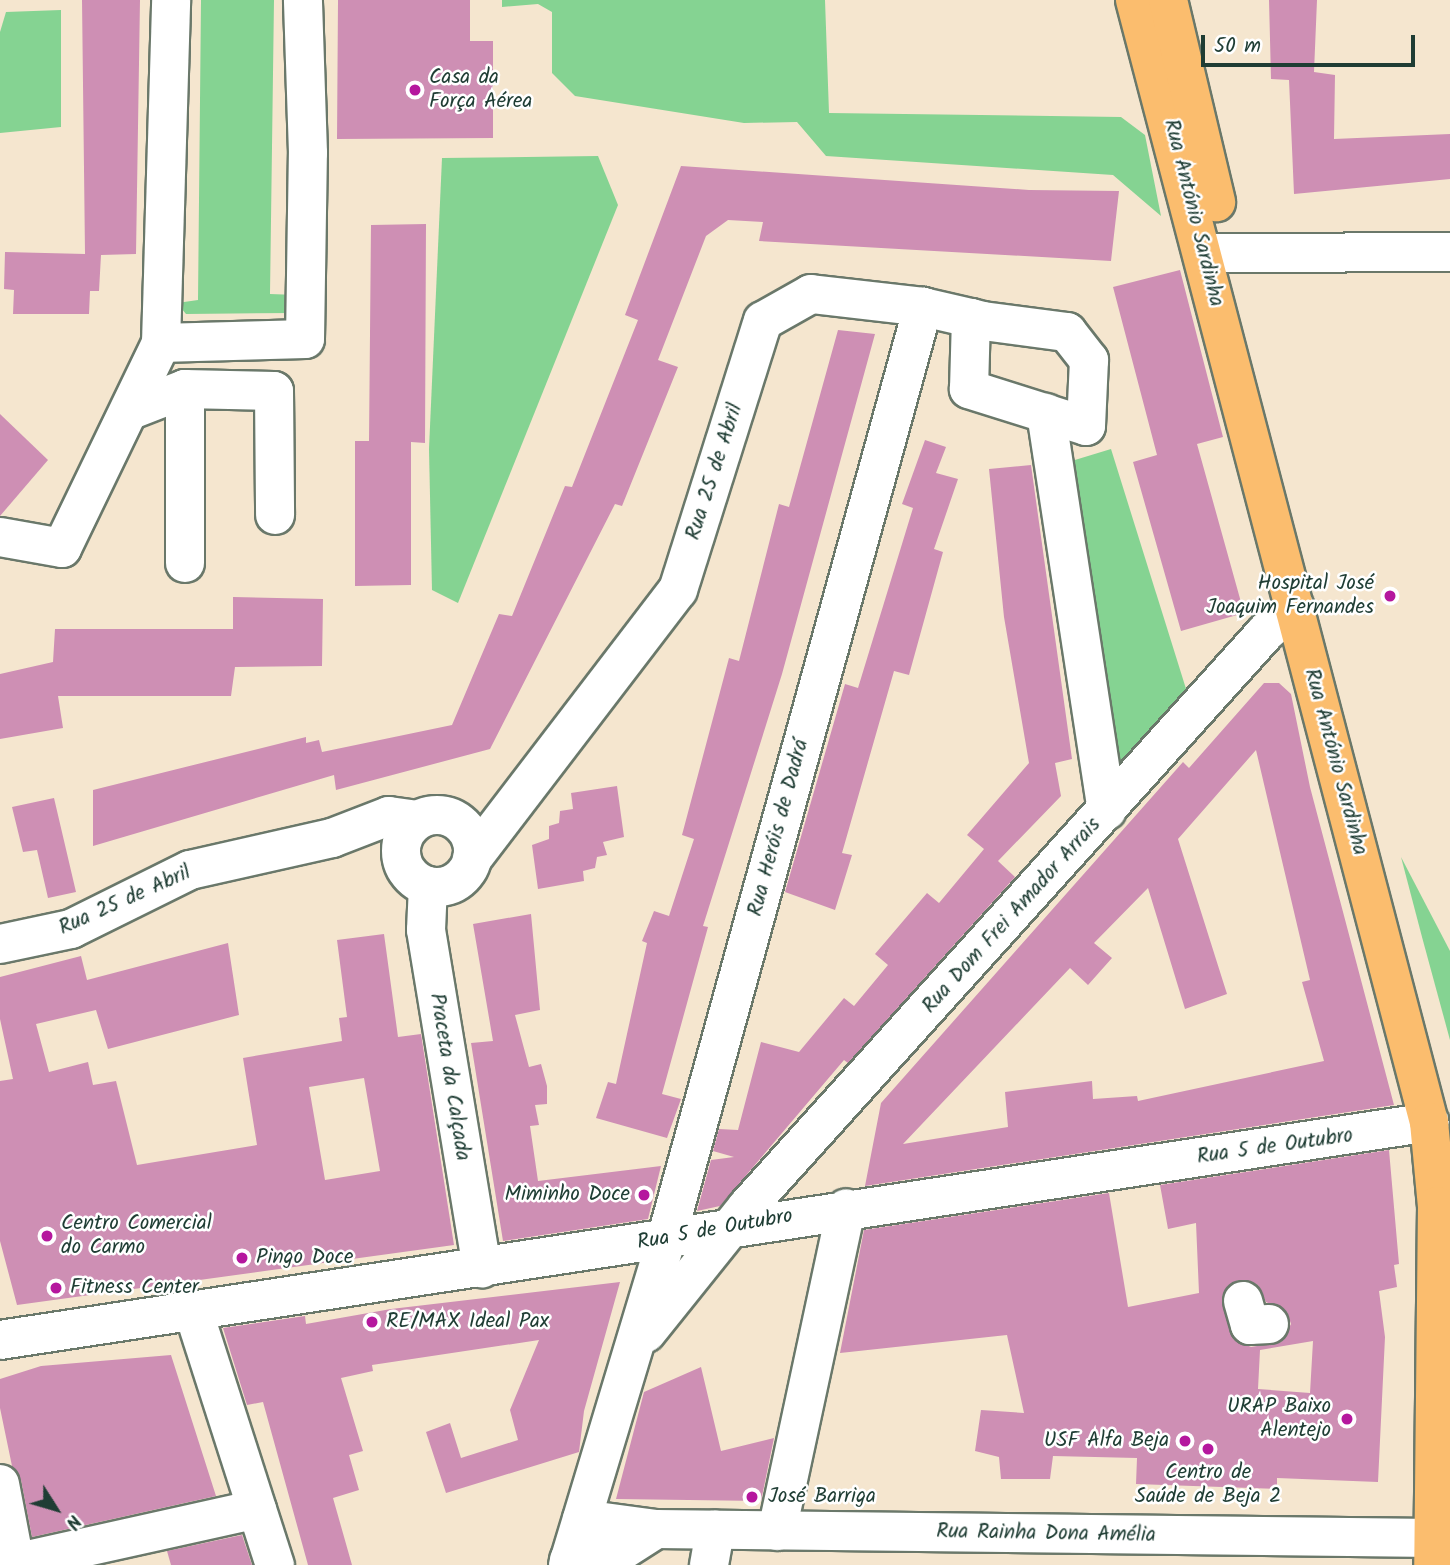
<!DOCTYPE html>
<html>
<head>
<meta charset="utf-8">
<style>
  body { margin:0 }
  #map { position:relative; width:1450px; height:1565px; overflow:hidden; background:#f5e6cf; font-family:Kalam,sans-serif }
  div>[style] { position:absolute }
  .green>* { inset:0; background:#85d392 }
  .building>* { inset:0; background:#ce8fb4 }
  .roads { filter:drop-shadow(2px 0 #6a786a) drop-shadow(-2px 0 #6a786a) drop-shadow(0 2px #6a786a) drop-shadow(0 -2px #6a786a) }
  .minor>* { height:38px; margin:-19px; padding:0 19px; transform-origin:19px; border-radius:19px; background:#fff }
  .minor>.ring { margin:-19px; padding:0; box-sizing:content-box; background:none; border:38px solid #fff; border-radius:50% }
  .major>* { height:38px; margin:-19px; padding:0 19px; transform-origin:19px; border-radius:19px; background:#fbbd6e }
  .dots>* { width:19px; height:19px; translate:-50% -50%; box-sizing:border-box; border:4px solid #fff; border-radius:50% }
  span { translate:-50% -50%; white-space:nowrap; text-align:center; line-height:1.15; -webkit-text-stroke:5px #fff; paint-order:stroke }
  .poi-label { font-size:21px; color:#1f3d34 }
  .left { translate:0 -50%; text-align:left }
  .right { translate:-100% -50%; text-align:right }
  .street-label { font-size:21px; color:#1f3d34 }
  .north { position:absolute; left:21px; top:1474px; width:70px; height:70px; -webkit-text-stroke:5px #fff; paint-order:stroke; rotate:127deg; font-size:19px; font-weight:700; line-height:28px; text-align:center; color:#1f3d34 }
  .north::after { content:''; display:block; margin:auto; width:24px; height:32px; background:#1f3d34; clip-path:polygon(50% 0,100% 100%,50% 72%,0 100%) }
  .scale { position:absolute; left:1201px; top:35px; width:214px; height:32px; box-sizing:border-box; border:4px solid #1f3d34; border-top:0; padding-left:9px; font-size:21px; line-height:24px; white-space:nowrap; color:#1f3d34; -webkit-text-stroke:5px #fff; paint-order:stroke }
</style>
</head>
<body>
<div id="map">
  <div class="green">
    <div style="clip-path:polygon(201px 0,274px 0,270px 294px,297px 295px,294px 313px,186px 314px,177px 303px,198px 300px)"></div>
    <div style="clip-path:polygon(502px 0,825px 0,829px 113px,1121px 117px,1145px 135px,1161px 216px,1113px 175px,826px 156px,797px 122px,744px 123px,575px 96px,552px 73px,552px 12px,538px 4px,502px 7px)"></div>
    <div style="clip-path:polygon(61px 10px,61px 127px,0 133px,0 32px,6px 12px)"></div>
    <div style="clip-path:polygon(598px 156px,618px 205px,458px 603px,432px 590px,429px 449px,442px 158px)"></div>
    <div style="clip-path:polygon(1111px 449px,1192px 708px,1112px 769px,1065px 463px)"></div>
    <div style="clip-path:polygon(1401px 857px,1450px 951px,1450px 1040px,1422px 937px)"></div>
  </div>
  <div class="building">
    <div style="clip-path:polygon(82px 0,140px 0,136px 254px,101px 255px,99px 291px,90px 291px,89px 314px,13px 314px,14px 290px,4px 289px,5px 252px,85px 254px)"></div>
    <div style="clip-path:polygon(338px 0,470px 0,470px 41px,493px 41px,493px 138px,337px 139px)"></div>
    <div style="clip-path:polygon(1269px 0,1317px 0,1314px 72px,1335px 75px,1334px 139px,1450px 134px,1450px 179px,1294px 194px,1289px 80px,1271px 79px)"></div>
    <div style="clip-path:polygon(681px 166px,1029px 190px,1119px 191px,1111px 261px,759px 241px,763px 222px,728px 220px,706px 236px,658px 360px,678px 367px,622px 506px,615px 504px,490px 749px,336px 790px,334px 775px,93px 846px,93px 790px,306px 737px,306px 743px,319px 740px,322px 752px,452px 725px,499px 614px,512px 616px,565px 486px,572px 487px,638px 320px,625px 315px)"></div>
    <div style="clip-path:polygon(426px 224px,425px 443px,411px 442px,411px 585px,355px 586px,355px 441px,369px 441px,371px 225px)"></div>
    <div style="clip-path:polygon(1180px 270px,1223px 437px,1197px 444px,1244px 613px,1181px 631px,1133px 462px,1157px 455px,1113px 287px)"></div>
    <div style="clip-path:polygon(838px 330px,875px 334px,782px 674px,703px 926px,708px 927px,662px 1094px,681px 1099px,667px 1138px,596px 1118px,608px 1082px,616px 1084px,647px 943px,642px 941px,654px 911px,669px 916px,694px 839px,682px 835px,729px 658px,739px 661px,779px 504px,789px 507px)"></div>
    <div style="clip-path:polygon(0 414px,48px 460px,0 516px)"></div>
    <div style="clip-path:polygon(925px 440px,946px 447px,936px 473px,958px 479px,934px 549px,943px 552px,909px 675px,894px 671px,842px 853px,852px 855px,835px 910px,785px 892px,845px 684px,858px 688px,913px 508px,902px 504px)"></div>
    <div style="clip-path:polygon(1031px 465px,1072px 759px,1055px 763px,1061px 796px,998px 861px,1015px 877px,848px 1063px,844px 1060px,720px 1206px,697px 1211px,711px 1160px,734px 1157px,713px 1151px,719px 1129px,738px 1130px,761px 1042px,799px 1052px,844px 998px,854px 1006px,888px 965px,875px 954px,927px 893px,939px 903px,984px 849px,967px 835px,1029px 763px,1004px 617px,989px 469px)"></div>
    <div style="clip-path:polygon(233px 597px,323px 599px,322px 666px,235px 667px,231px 696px,58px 696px,63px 728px,0 739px,0 674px,53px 662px,55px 629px,233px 629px)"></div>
    <div style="clip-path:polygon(evenodd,1264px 683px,1279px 683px,1291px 694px,1310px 787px,1394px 1105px,865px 1186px,881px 1103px,1183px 762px,1189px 768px,1264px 683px,1256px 750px,1310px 980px,1302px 982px,1324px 1061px,1138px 1101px,1137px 1096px,1093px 1099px,1092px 1081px,1005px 1092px,1008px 1127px,903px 1144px,1070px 968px,1088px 985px,1112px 958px,1094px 943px,1148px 888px,1185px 1009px,1227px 994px,1178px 839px,1256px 750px)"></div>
    <div style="clip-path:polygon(617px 786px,624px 837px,603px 842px,607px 855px,597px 857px,595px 868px,583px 871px,584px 881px,538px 889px,532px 845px,549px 839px,549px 826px,559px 823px,560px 811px,573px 809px,571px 793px)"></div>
    <div style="clip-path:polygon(54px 798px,76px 892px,48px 898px,37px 850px,23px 852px,12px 807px)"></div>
    <div style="clip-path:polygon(531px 914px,540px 1010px,515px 1015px,529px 1067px,541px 1064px,547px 1086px,547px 1104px,535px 1105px,539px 1125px,530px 1126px,538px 1181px,661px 1166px,648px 1219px,503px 1241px,471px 1043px,493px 1041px,473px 924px)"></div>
    <div style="clip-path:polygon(evenodd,384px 934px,398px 1037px,421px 1034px,454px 1245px,17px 1305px,0 1241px,0 1081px,13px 1079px,0 1019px,0 977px,81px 956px,87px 980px,228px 943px,239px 1015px,108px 1049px,96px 1010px,36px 1024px,49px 1072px,88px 1062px,93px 1085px,116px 1081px,137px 1165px,257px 1145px,243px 1058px,342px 1041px,339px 1018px,347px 1017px,337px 940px,384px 934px,364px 1078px,380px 1171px,325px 1180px,309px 1087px,364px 1078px)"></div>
    <div style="clip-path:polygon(evenodd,1389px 1150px,1399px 1264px,1394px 1265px,1397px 1287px,1379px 1291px,1385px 1337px,1378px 1482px,1277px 1478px,1277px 1489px,1136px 1484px,1137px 1458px,1053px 1456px,1050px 1479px,1001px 1479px,999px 1457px,975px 1451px,981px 1410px,1024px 1413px,1007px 1335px,840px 1353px,864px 1230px,1109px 1193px,1128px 1307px,1199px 1293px,1196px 1223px,1168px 1229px,1160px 1185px,1389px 1150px,1238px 1280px,1258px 1285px,1266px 1302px,1287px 1312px,1291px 1324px,1281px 1342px,1251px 1347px,1233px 1339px,1222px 1296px,1238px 1280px,1389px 1150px,1313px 1341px,1310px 1393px,1258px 1389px,1260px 1350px,1313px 1341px)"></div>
    <div style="clip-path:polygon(620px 1282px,584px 1411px,579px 1452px,446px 1493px,426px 1432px,450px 1423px,461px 1458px,518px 1440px,510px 1410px,539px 1340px,372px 1365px,373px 1371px,341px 1378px,363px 1451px,349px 1455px,359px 1490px,333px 1498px,352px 1565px,308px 1565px,263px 1402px,247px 1405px,223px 1328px,305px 1316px,306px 1324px,391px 1309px)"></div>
    <div style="clip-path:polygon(171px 1355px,216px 1496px,32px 1537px,21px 1480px,12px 1466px,0 1408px,0 1379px,41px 1366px)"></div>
    <div style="clip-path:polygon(701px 1367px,721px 1451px,774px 1438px,761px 1501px,616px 1499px,644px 1392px)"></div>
    <div style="clip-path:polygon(242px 1535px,252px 1565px,171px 1565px,167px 1551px)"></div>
  </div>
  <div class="roads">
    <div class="minor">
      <div style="left:1203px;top:253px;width:247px;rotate:-0.2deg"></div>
      <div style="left:161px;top:343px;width:144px;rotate:-1.6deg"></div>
      <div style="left:305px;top:339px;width:186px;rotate:-89.1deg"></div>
      <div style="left:308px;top:153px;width:153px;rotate:-91.9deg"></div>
      <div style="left:185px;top:389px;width:174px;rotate:90deg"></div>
      <div style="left:131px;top:410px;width:58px;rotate:-21.3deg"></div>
      <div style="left:185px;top:389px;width:89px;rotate:1.3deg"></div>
      <div style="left:274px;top:391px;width:124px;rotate:89.5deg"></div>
      <div style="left:1046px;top:413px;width:402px;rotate:81.3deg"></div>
      <div style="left:0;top:537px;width:63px;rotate:10.1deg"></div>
      <div style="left:62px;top:548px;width:228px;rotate:-64.2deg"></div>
      <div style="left:161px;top:343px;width:343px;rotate:-88.3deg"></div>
      <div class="ring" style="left:401px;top:815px;width:34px;height:34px"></div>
      <div style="left:472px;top:859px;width:339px;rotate:-52.6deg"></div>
      <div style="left:678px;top:590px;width:282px;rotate:-72.5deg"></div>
      <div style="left:763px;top:321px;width:55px;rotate:-29.4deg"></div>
      <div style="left:811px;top:294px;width:113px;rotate:6.6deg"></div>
      <div style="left:923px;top:307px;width:49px;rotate:12.9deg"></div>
      <div style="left:971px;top:318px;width:12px;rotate:14deg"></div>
      <div style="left:983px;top:321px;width:85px;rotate:7.5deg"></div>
      <div style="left:1067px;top:332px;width:36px;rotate:52deg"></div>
      <div style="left:1089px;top:360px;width:66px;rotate:92.6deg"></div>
      <div style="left:1086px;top:426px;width:123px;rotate:-162.5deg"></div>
      <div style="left:969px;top:389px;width:71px;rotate:-88.4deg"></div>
      <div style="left:428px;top:886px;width:44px;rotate:92.6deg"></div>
      <div style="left:426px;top:930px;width:343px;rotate:80.6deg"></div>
      <div style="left:0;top:944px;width:73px;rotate:-11.9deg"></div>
      <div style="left:71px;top:929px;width:133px;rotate:-26.4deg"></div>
      <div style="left:190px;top:870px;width:146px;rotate:-12.7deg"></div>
      <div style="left:332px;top:838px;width:61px;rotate:-21.1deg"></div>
      <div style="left:389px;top:816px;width:29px;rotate:8deg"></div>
      <div style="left:1243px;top:1301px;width:25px;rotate:74deg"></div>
      <div style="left:1250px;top:1325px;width:19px;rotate:-3deg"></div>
      <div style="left:193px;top:1310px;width:268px;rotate:72.2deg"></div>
      <div style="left:646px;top:1333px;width:161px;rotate:-51.3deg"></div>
      <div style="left:747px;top:1207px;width:775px;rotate:-47.93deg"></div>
      <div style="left:1266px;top:632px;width:38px;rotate:-41deg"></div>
      <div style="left:0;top:1340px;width:1446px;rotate:-8.67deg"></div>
      <div style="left:0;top:1484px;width:80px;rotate:79.2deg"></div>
      <div style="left:582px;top:1519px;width:75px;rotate:7.7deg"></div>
      <div style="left:656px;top:1529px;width:779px;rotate:0.66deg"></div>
      <div style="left:777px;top:1531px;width:330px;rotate:-77.9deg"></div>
      <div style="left:569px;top:1560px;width:48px;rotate:-7.1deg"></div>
      <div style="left:617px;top:1554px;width:46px;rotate:-32.7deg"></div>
      <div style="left:5px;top:1565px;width:258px;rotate:-12.5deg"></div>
      <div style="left:568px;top:1565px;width:339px;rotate:-73.2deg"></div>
      <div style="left:666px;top:1240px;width:968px;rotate:-74.6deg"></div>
      <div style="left:709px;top:1565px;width:36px;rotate:-80deg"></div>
    </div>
    <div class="major">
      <div style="left:1135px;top:0;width:1160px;rotate:75.32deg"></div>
      <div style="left:1429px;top:1122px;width:84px;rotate:84.6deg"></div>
      <div style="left:1437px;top:1206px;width:359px;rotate:90.6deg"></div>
      <div style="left:1168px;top:0;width:208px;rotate:76.6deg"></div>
    </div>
  </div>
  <div class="dots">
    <div style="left:415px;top:90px;background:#b5179e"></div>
    <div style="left:1390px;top:596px;background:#b5179e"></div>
    <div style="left:644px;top:1195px;background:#b5179e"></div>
    <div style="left:47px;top:1236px;background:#b5179e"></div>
    <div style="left:242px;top:1258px;background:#b5179e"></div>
    <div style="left:56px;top:1288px;background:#b5179e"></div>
    <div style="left:372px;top:1322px;background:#b5179e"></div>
    <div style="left:1347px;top:1419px;background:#b5179e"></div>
    <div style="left:1185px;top:1441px;background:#b5179e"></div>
    <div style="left:1208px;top:1449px;background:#b5179e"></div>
    <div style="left:752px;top:1497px;background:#b5179e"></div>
  </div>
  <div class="poi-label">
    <span class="left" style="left:429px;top:90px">Casa da<br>Força Aérea</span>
    <span class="right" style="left:1374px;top:596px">Hospital José<br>Joaquim Fernandes</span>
    <span class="right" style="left:630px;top:1195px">Miminho Doce</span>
    <span class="left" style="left:61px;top:1236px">Centro Comercial<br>do Carmo</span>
    <span class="left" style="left:256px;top:1258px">Pingo Doce</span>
    <span class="left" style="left:70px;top:1288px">Fitness Center</span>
    <span class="left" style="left:386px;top:1322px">RE/MAX Ideal Pax</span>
    <span class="right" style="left:1331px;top:1419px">URAP Baixo<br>Alentejo</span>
    <span class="right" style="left:1169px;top:1441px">USF Alfa Beja</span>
    <span style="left:1208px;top:1485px">Centro de<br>Saúde de Beja 2</span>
    <span class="left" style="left:768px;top:1497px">José Barriga</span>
  </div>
  <div class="street-label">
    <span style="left:1193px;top:213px;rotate:76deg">Rua António Sardinha</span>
    <span style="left:715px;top:472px;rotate:-72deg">Rua 25 de Abril</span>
    <span style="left:1335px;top:762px;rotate:75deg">Rua António Sardinha</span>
    <span style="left:779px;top:828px;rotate:-75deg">Rua Heróis de Dadrá</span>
    <span style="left:125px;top:901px;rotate:-24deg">Rua 25 de Abril</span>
    <span style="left:1012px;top:916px;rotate:-48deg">Rua Dom Frei Amador Arrais</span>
    <span style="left:449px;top:1077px;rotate:81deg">Praceta da Calçada</span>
    <span style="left:1275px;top:1147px;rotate:-8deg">Rua 5 de Outubro</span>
    <span style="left:715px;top:1230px;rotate:-10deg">Rua 5 de Outubro</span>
    <span style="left:1046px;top:1534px;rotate:1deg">Rua Rainha Dona Amélia</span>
  </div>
  <div class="north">N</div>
  <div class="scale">50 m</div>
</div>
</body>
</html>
